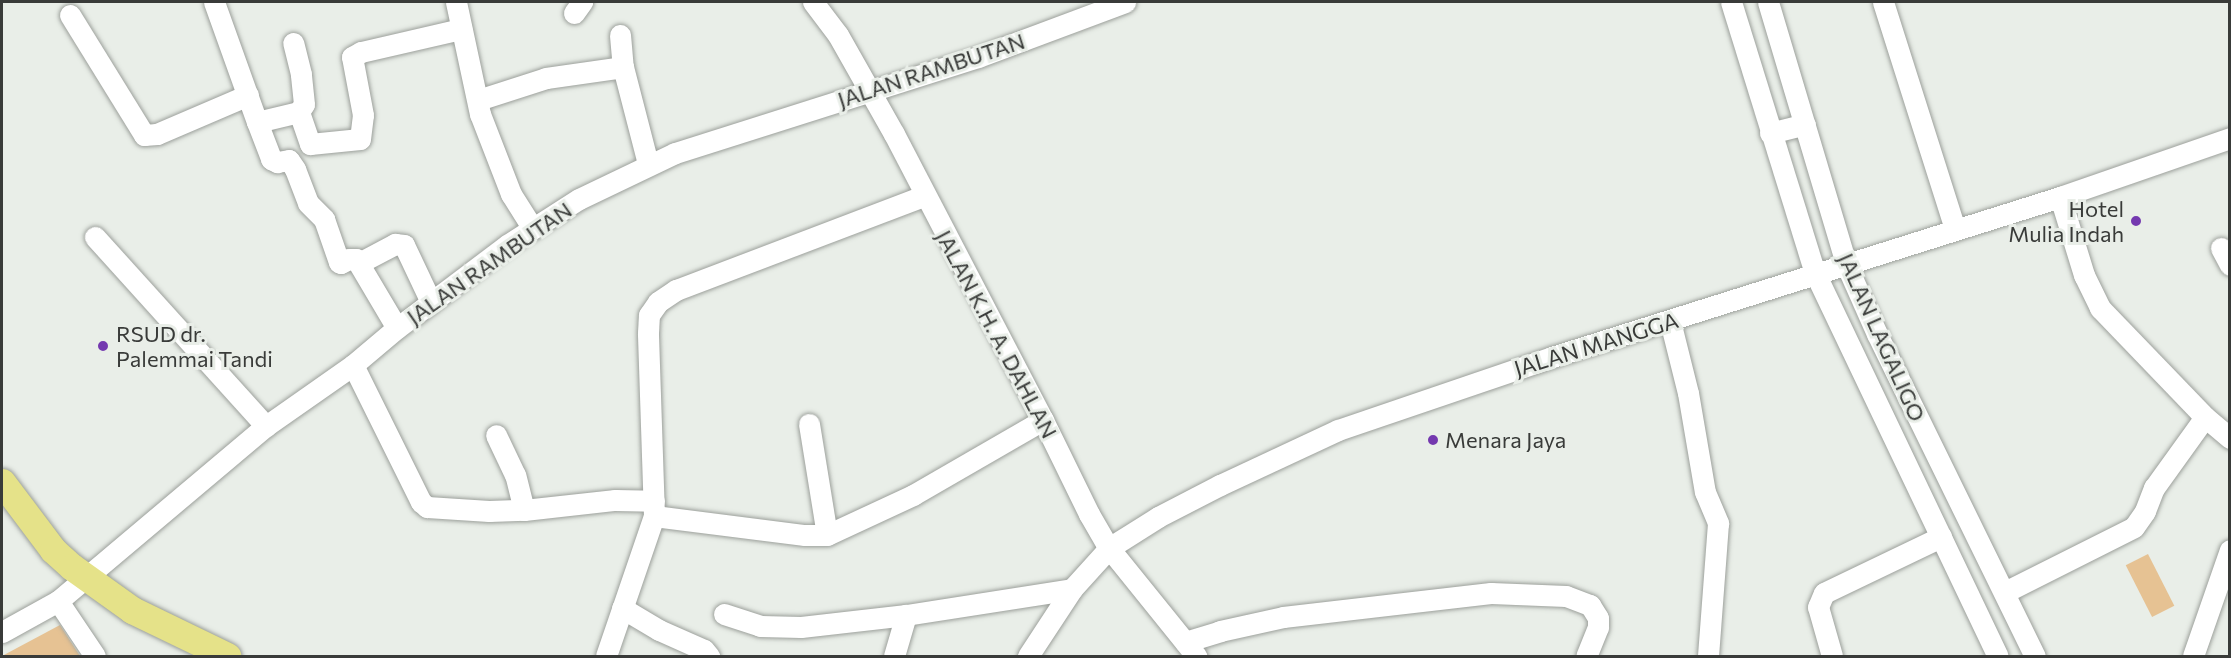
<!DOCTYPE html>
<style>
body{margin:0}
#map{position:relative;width:2231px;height:658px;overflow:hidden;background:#e9eee8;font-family:Commissioner,sans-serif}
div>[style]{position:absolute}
.green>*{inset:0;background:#e6c293;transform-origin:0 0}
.roads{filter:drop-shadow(0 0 2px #9ca09b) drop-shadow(0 0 2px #9ca09b)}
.minor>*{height:21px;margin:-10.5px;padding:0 10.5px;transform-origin:10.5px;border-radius:10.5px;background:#fff}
.major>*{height:27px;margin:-13.5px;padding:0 13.5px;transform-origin:13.5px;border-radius:13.5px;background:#e5e289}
.dots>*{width:16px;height:16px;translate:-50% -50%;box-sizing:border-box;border:3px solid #e9eee8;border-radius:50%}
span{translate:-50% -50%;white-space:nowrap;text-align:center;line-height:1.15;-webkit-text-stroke:6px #e9eee8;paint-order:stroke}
.street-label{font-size:22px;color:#393b39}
.poi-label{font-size:22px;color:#393b39}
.right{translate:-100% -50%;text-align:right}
.left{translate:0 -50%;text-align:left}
.frame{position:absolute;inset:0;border:3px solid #393b39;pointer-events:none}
</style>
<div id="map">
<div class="green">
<div style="left:2148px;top:554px;width:58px;height:25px;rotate:63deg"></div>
<div style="clip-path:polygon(60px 625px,80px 656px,2px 656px)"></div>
</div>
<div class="roads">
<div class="minor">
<div style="left:214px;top:2px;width:127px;rotate:70.3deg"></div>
<div style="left:257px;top:122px;width:43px;rotate:-13.4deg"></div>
<div style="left:299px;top:112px;width:9px;rotate:-58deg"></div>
<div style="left:304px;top:104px;width:30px;rotate:-96deg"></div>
<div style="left:301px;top:74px;width:32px;rotate:-104deg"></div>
<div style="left:456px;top:2px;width:115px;rotate:77.9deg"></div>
<div style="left:480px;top:114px;width:86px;rotate:68.8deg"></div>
<div style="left:511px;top:194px;width:41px;rotate:57.8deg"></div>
<div style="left:813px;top:2px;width:41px;rotate:52.9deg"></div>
<div style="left:838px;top:35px;width:114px;rotate:60.5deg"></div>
<div style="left:894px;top:134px;width:322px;rotate:62.5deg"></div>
<div style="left:1043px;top:420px;width:105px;rotate:63.9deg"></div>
<div style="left:1089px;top:514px;width:39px;rotate:60deg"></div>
<div style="left:1109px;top:548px;width:139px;rotate:51.1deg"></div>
<div style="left:1731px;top:2px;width:284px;rotate:72.8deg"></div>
<div style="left:1815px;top:273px;width:424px;rotate:64.5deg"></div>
<div style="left:1768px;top:2px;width:273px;rotate:73.4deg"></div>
<div style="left:1846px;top:264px;width:77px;rotate:66.1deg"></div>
<div style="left:1877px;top:334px;width:359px;rotate:63.9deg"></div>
<div style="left:1883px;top:2px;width:238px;rotate:72.4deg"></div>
<div style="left:574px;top:13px;width:14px;rotate:-54deg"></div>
<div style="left:70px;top:15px;width:141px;rotate:58.3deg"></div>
<div style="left:144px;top:135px;width:13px;rotate:-4deg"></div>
<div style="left:157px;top:134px;width:99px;rotate:-23.2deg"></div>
<div style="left:620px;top:35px;width:32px;rotate:85deg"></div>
<div style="left:623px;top:67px;width:100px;rotate:75.5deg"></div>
<div style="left:478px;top:100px;width:71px;rotate:-17.9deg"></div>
<div style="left:546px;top:78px;width:78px;rotate:-8.1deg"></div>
<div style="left:299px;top:112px;width:34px;rotate:71deg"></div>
<div style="left:310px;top:144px;width:50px;rotate:-5.7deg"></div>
<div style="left:360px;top:139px;width:24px;rotate:-83deg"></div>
<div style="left:363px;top:115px;width:59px;rotate:-100.7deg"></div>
<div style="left:352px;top:57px;width:10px;rotate:-29deg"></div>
<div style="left:361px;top:52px;width:103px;rotate:-13deg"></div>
<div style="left:257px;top:122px;width:40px;rotate:69deg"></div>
<div style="left:271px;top:159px;width:7px;rotate:27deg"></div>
<div style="left:277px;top:162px;width:12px;rotate:-9deg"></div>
<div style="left:289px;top:160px;width:11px;rotate:56deg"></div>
<div style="left:295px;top:169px;width:36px;rotate:69deg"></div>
<div style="left:308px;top:203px;width:23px;rotate:45deg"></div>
<div style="left:324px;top:219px;width:46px;rotate:70.8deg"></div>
<div style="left:339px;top:262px;width:2px;rotate:27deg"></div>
<div style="left:341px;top:263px;width:9px;rotate:-27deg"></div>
<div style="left:349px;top:259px;width:7px"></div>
<div style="left:356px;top:259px;width:80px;rotate:59.3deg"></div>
<div style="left:1770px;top:133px;width:36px;rotate:-14deg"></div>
<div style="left:2060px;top:197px;width:82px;rotate:72.9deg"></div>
<div style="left:2084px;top:275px;width:37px;rotate:64deg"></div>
<div style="left:2100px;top:308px;width:151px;rotate:46.1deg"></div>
<div style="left:95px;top:237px;width:255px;rotate:47.9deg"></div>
<div style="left:2221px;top:248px;width:19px;rotate:62deg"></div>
<div style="left:359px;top:263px;width:41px;rotate:-27.8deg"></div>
<div style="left:395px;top:244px;width:9px;rotate:6deg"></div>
<div style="left:404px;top:245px;width:63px;rotate:64.7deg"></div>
<div style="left:1670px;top:321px;width:74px;rotate:76deg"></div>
<div style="left:1688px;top:393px;width:100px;rotate:80.3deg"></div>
<div style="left:1705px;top:492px;width:34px;rotate:67deg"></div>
<div style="left:1718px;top:523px;width:133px;rotate:94.3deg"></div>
<div style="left:353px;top:365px;width:153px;rotate:63.6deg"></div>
<div style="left:421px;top:502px;width:8px;rotate:40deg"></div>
<div style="left:427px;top:507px;width:62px;rotate:3.7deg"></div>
<div style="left:489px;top:511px;width:35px;rotate:-2deg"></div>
<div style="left:524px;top:510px;width:36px;rotate:-104deg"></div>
<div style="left:515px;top:475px;width:44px;rotate:-115.4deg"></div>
<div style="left:809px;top:424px;width:112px;rotate:80.8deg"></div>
<div style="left:524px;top:510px;width:92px;rotate:-6.3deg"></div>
<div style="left:615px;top:500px;width:39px;rotate:1deg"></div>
<div style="left:654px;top:516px;width:152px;rotate:7.2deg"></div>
<div style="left:805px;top:535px;width:22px"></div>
<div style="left:827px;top:535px;width:95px;rotate:-24.9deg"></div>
<div style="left:913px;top:495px;width:150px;rotate:-30deg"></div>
<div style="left:2005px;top:592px;width:144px;rotate:-26.7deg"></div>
<div style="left:2134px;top:527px;width:19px;rotate:-55deg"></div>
<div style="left:2145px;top:511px;width:25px;rotate:-69deg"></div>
<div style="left:2154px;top:488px;width:87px;rotate:-54.3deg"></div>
<div style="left:2205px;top:417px;width:33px;rotate:40deg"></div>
<div style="left:58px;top:601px;width:66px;rotate:56.1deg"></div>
<div style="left:622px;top:608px;width:43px;rotate:30.7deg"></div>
<div style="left:659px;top:630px;width:49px;rotate:24deg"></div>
<div style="left:704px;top:650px;width:8px;rotate:50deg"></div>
<div style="left:724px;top:614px;width:38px;rotate:18deg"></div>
<div style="left:760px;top:626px;width:41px;rotate:1.4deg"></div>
<div style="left:801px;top:627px;width:106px;rotate:-6.5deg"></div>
<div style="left:906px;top:615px;width:168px;rotate:-8.9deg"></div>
<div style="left:2px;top:632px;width:64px;rotate:-29deg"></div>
<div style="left:58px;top:601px;width:272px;rotate:-40.1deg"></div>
<div style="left:266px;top:426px;width:106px;rotate:-35deg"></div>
<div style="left:353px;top:365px;width:57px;rotate:-40.1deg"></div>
<div style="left:397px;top:328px;width:138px;rotate:-37deg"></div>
<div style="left:507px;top:245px;width:85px;rotate:-32.6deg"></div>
<div style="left:579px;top:199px;width:106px;rotate:-25.6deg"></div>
<div style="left:675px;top:153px;width:318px;rotate:-17.6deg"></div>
<div style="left:978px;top:57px;width:157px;rotate:-20.5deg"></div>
<div style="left:1185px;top:642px;width:37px;rotate:-17deg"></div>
<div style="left:1220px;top:631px;width:65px;rotate:-12.5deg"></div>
<div style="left:1283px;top:617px;width:209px;rotate:-6.6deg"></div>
<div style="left:1491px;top:593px;width:75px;rotate:2.3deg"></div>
<div style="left:1566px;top:596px;width:26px;rotate:21deg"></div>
<div style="left:1590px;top:605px;width:15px;rotate:58deg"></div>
<div style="left:1598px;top:618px;width:9px;rotate:90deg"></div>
<div style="left:1598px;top:627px;width:31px;rotate:112deg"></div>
<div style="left:606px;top:656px;width:148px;rotate:-71.1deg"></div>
<div style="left:654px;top:516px;width:183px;rotate:-91.9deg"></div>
<div style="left:648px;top:333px;width:18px;rotate:-87deg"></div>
<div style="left:649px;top:315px;width:16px;rotate:-55deg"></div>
<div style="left:658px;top:302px;width:22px;rotate:-34deg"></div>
<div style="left:676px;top:290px;width:265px;rotate:-20.8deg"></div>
<div style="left:894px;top:656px;width:43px;rotate:-73.7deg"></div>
<div style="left:1028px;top:656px;width:80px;rotate:-56.7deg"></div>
<div style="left:1072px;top:589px;width:55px;rotate:-47.9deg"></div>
<div style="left:1109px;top:548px;width:58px;rotate:-32.3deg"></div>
<div style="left:1158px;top:517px;width:70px;rotate:-27.3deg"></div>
<div style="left:1220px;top:485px;width:130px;rotate:-25deg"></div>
<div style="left:1338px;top:430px;width:226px;rotate:-18.8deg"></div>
<div style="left:1552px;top:357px;width:533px;rotate:-17.48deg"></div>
<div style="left:2060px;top:197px;width:180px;rotate:-19.1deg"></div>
<div style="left:1832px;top:656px;width:51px;rotate:-105.9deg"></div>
<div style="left:1818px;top:607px;width:15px;rotate:-67deg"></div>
<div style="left:1824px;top:593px;width:130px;rotate:-25.6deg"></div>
<div style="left:2193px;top:656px;width:112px;rotate:-70.8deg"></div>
</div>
<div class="major">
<div style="left:2px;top:482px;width:85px;rotate:53.1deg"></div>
<div style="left:53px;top:550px;width:25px;rotate:42deg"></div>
<div style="left:72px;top:567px;width:74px;rotate:35.6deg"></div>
<div style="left:132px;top:610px;width:106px;rotate:25.8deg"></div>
</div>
</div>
<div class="dots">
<div style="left:2136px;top:221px;background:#7439af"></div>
<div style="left:103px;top:346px;background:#7439af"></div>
<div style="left:1433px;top:440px;background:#7439af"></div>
</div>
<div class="street-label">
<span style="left:931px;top:70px;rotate:-18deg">JALAN RAMBUTAN</span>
<span style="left:489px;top:263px;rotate:-35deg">JALAN RAMBUTAN</span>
<span style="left:997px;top:334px;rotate:62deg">JALAN K.H. A. DAHLAN</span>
<span style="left:1882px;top:337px;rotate:66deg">JALAN LAGALIGO</span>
<span style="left:1596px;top:344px;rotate:-17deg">JALAN MANGGA</span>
</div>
<div class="poi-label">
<span class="right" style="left:2124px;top:221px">Hotel<br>Mulia Indah</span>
<span class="left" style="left:116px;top:346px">RSUD dr.<br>Palemmai Tandi</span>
<span class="left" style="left:1445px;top:440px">Menara Jaya</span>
</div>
<div class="frame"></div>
</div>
